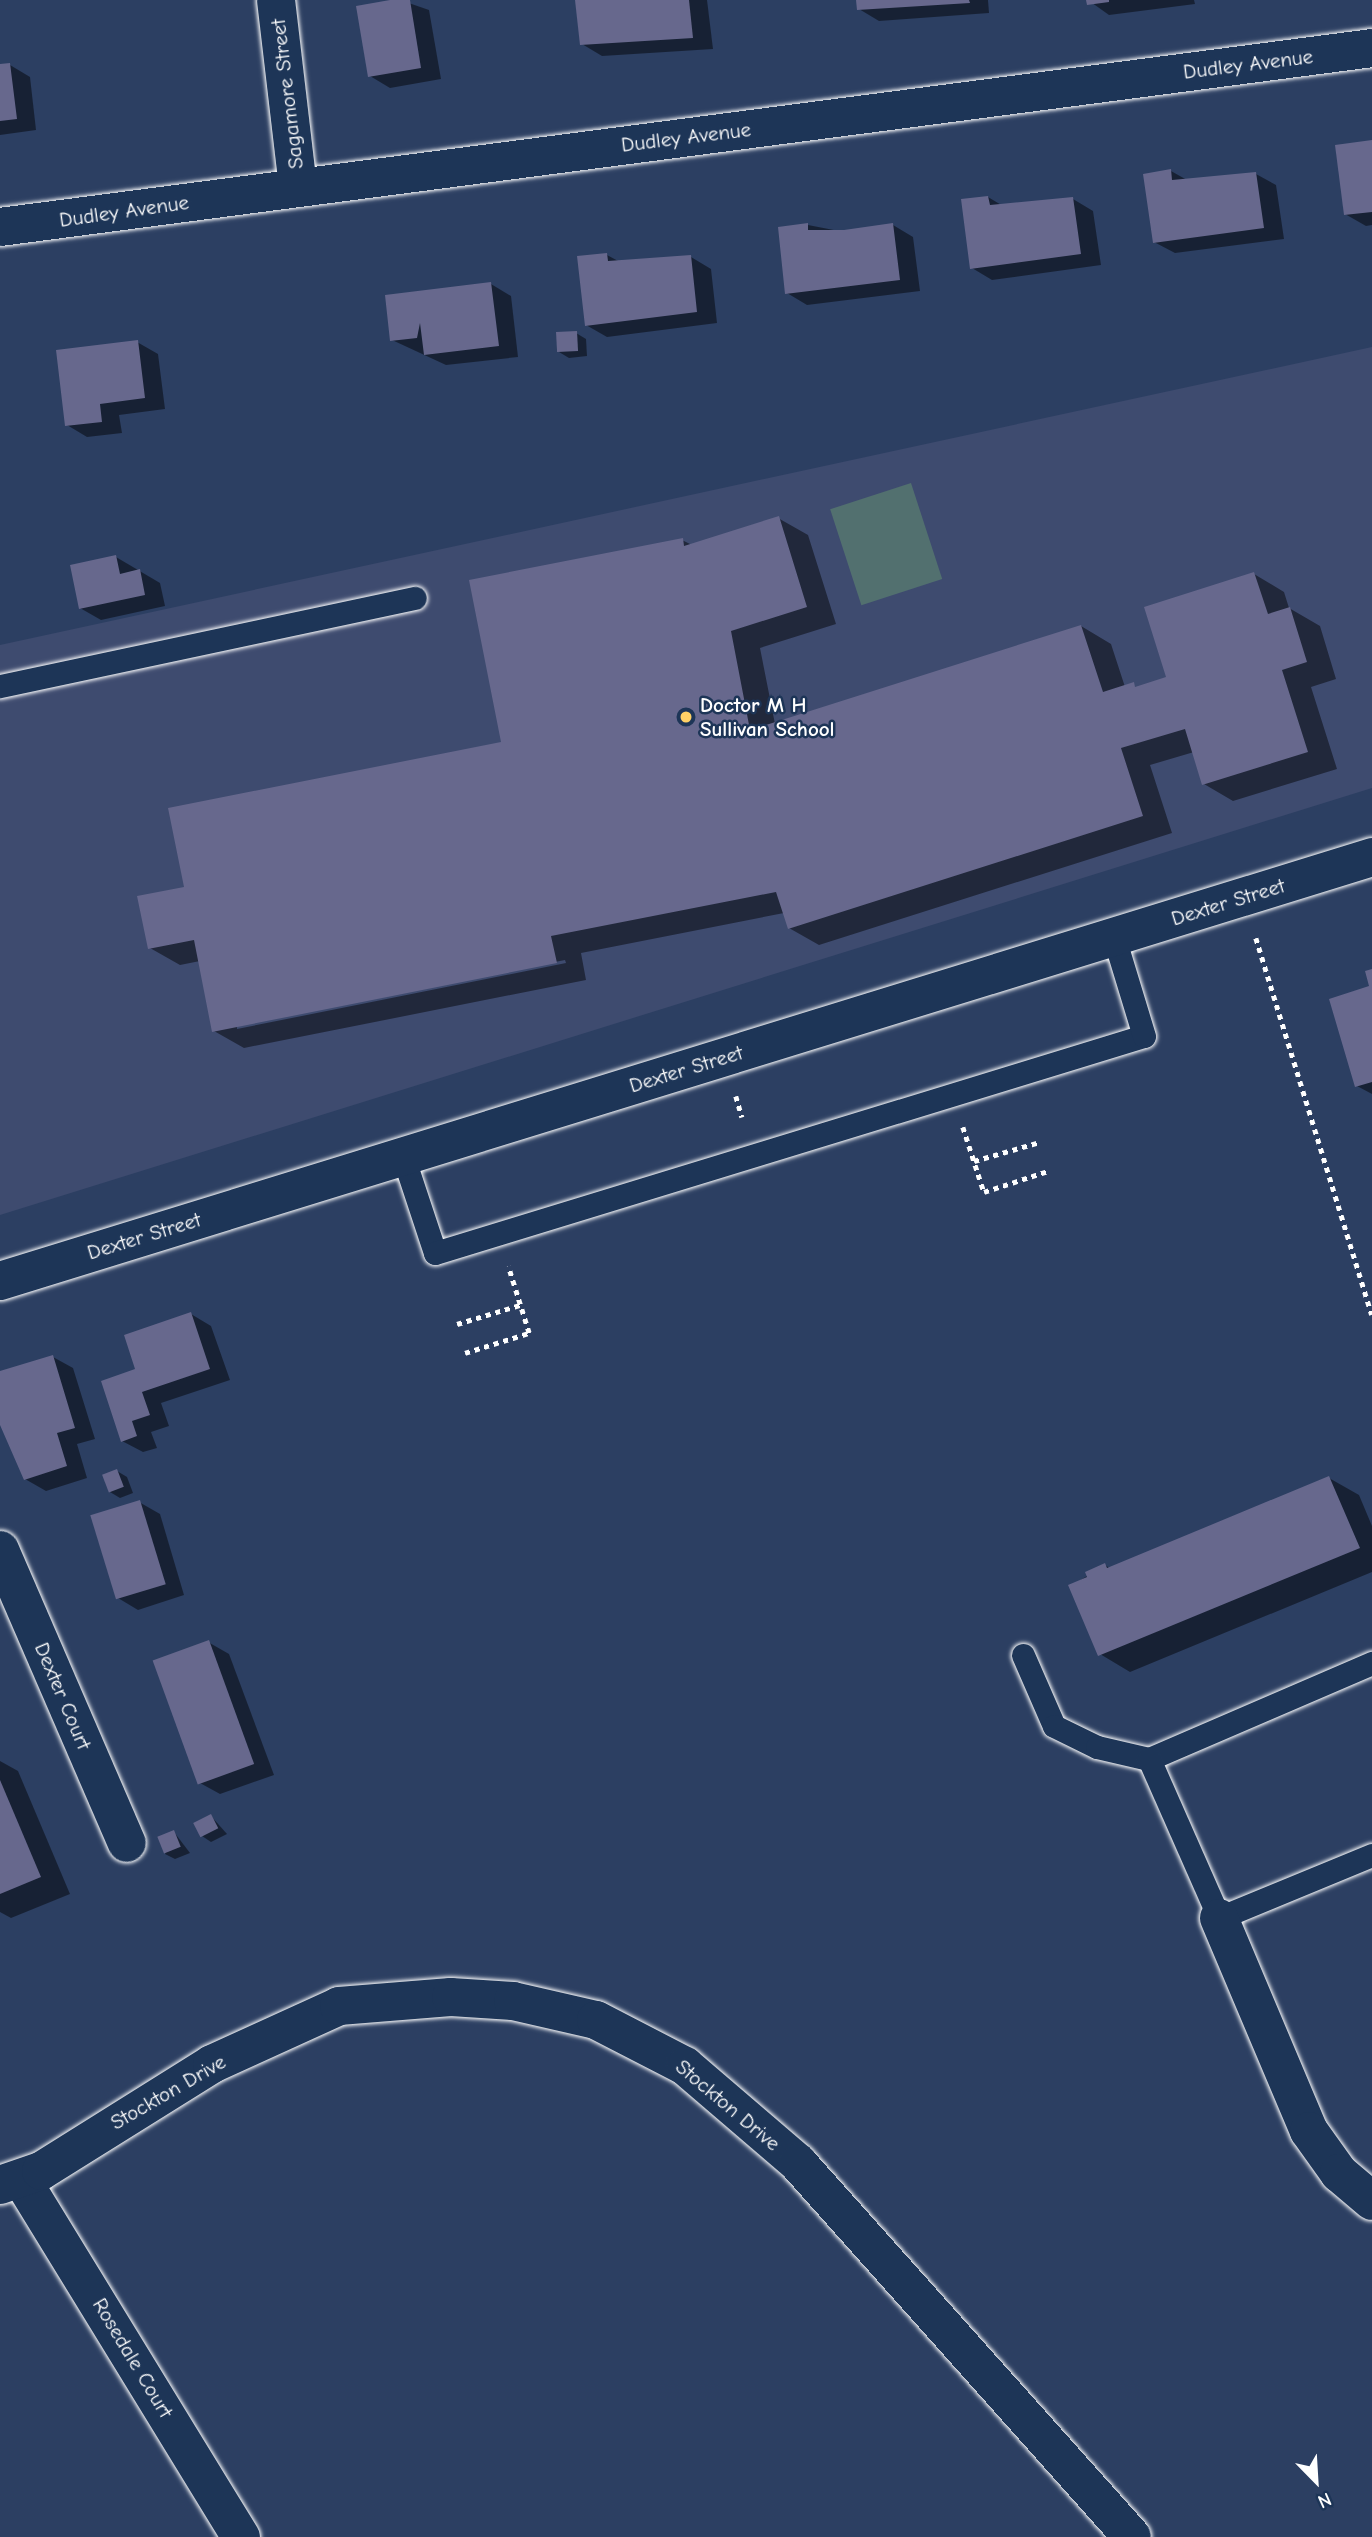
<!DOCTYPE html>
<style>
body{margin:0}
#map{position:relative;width:1372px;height:2537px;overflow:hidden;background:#2c3f62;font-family:"Comic Neue",sans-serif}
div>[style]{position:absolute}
.built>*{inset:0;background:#3e4b6f}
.green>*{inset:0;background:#52706f;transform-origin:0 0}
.shadow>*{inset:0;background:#0007}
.building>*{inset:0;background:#67688d;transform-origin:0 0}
.path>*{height:4.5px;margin-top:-2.25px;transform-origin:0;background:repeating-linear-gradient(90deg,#fff 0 5px,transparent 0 10px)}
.roads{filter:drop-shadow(0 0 2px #fff) drop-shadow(0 0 2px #fff)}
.lane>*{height:23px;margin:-11.5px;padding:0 11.5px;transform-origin:11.5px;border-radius:11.5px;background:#1d3557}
.street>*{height:38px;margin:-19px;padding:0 19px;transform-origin:19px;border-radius:19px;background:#1d3557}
.dots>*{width:19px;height:19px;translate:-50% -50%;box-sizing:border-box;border:4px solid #1d3557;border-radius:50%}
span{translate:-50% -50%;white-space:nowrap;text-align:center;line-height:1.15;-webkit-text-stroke:5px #1d3557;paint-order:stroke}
.street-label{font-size:21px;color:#fff}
.poi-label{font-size:21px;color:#fff;font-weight:700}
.left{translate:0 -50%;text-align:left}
.north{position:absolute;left:1281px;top:2446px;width:70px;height:70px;-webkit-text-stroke:5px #1d3557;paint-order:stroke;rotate:156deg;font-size:19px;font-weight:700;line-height:28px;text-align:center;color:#fff}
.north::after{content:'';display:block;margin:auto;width:24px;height:32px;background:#fff;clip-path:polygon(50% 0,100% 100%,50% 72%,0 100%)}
</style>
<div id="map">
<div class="built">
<div style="clip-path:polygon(1372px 347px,1372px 788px,0 1215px,0 645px)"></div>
</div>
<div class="green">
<div style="left:911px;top:483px;width:101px;height:85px;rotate:72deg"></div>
</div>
<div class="shadow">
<div style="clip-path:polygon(400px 0,429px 10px,441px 79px,390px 88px,370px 76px)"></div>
<div style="clip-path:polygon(576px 0,707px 0,713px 49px,602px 56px,582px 44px)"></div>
<div style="clip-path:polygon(858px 0,988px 0,989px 13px,879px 21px,859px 9px)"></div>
<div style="clip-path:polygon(1088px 0,1194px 0,1195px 4px,1109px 15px)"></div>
<div style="clip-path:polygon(10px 65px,30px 77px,36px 130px,0 135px,0 66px)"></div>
<div style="clip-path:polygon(1372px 142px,1372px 225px,1366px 226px,1345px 214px)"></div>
<div style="clip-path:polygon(1171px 171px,1187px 180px,1256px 174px,1276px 185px,1284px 239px,1175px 253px,1154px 242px)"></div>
<div style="clip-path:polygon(988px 197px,1003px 206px,1073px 199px,1093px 211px,1101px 265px,992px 280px,972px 268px)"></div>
<div style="clip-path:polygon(808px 225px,844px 232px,893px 225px,913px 237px,920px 291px,807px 305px,787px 293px)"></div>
<div style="clip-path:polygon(607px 255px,620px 262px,691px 257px,711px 269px,717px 323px,607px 337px,586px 325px)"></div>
<div style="clip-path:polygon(491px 284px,511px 296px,518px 357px,446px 365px,392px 340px,387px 296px)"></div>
<div style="clip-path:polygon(576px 333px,586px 339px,587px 356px,569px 358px,559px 352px)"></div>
<div style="clip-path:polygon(137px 342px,158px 354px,165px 409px,119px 415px,122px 433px,87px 437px,67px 425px)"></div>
<div style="clip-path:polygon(evenodd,778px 518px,808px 535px,836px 624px,760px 648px,775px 724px,1081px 626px,1111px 644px,1125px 687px,1140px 687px,1168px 679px,1254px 574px,1284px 592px,1289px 608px,1320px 626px,1336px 679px,1311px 687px,1337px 769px,1233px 801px,1204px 784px,1194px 752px,1150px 765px,1172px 833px,819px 945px,789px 928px,784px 913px,581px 953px,586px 980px,244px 1048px,214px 1031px,200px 961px,180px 965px,150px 948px,186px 888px,503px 744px,682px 540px,692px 545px,778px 518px,565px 960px,566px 963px,237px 1029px,237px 1025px,565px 960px)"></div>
<div style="clip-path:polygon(116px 557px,160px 583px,165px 606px,101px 620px,80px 608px)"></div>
<div style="clip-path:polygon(1372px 971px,1372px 1094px,1357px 1086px)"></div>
<div style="clip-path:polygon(191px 1314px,211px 1326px,230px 1380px,161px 1403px,169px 1426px,151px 1432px,157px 1448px,143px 1452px,122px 1441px,137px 1370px)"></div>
<div style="clip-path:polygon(53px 1357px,73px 1368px,95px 1439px,77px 1444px,87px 1478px,46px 1491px,25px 1479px,0 1411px,0 1373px)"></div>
<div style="clip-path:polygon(117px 1471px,127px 1477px,133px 1493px,120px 1498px,110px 1492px)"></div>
<div style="clip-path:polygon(1329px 1478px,1359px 1495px,1372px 1526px,1372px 1572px,1130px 1672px,1100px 1654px,1071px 1586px,1105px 1565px,1111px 1569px)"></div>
<div style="clip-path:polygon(139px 1502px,160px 1514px,184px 1595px,138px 1610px,118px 1598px)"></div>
<div style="clip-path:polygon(208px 1642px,229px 1654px,274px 1775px,220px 1794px,200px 1783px)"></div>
<div style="clip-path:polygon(0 1761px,18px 1771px,70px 1894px,11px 1918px,0 1912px)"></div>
<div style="clip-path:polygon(211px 1816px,227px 1834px,211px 1842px,202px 1836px)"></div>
<div style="clip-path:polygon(174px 1832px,190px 1853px,175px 1859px,165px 1854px)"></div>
</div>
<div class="building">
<div style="clip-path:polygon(390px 0,410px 0,421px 68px,368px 77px,356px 6px)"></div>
<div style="clip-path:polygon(575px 0,689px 0,693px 38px,580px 45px)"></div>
<div style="clip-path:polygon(856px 0,969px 0,970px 3px,857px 10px)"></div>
<div style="clip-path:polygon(1086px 0,1109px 0,1109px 2px,1087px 5px)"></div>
<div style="clip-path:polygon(10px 63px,17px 119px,0 121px,0 64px)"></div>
<div style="clip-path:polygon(1372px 140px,1372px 212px,1344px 215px,1335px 145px)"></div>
<div style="clip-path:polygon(1171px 169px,1172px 180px,1256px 172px,1264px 228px,1153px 243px,1143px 174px)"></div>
<div style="clip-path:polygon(988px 196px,990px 205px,1073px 197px,1081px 254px,970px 269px,961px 199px)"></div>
<div style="clip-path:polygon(808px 223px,808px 230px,844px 230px,893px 223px,900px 280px,785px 294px,778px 227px)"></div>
<div style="clip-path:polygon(607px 253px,608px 261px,691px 255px,697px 312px,585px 326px,577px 256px)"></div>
<div style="clip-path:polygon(491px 282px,499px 346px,424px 355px,420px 323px,417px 338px,390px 341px,385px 295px)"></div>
<div style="left:577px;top:331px;width:20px;height:21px;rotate:87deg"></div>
<div style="clip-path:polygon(138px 340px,145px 398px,100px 404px,102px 422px,65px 426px,56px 350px)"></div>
<div style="clip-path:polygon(779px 516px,807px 607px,731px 631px,750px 730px,1081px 625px,1103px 692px,1134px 682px,1135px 687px,1166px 677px,1144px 607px,1254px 572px,1268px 614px,1290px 607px,1307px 662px,1282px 670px,1308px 752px,1202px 785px,1185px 729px,1121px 748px,1143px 816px,788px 929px,776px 892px,551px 936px,557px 963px,212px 1032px,194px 940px,148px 949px,137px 896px,184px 887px,168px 808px,501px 742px,469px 580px,683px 538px,684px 546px)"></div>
<div style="clip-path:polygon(116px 555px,120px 574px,140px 569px,145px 595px,79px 609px,70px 565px)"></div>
<div style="clip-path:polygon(1372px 969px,1372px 1082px,1355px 1087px,1329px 999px,1369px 986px,1365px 971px)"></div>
<div style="clip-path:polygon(191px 1312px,210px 1369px,142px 1392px,150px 1415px,132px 1421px,137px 1436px,121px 1442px,101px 1381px,135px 1369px,124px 1335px)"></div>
<div style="clip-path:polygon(53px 1355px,75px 1428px,57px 1433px,67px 1466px,24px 1480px,0 1425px,0 1371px)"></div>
<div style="left:117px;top:1469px;width:19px;height:16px;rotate:69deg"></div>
<div style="clip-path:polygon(1329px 1476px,1360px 1548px,1098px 1656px,1068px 1585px,1087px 1577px,1085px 1572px,1105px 1563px,1107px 1568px)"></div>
<div style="left:140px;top:1500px;width:88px;height:52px;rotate:73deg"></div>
<div style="left:209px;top:1640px;width:132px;height:60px;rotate:70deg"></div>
<div style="clip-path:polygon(0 1780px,41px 1877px,0 1894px)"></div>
<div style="left:211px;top:1814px;width:16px;height:20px;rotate:63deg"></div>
<div style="left:174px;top:1830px;width:18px;height:18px;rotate:68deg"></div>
</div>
<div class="path">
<div style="left:1256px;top:938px;width:394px;rotate:72.9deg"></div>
<div style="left:736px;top:1096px;width:22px;rotate:74deg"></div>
<div style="left:963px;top:1127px;width:68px;rotate:72.1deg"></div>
<div style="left:984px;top:1192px;width:67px;rotate:-18.2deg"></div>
<div style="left:974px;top:1161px;width:69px;rotate:-16.1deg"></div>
<div style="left:457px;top:1324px;width:66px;rotate:-16.8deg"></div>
<div style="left:465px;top:1353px;width:67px;rotate:-17.4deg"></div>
<div style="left:529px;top:1333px;width:70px;rotate:-107.4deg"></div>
</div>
<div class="roads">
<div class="lane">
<div style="left:0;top:686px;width:424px;rotate:-12deg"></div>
<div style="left:403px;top:1156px;width:102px;rotate:71.7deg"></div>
<div style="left:435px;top:1253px;width:741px;rotate:-17.02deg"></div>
<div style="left:1144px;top:1036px;width:103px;rotate:-106.9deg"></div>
<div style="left:1023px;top:1655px;width:77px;rotate:66.4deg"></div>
<div style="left:1054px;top:1726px;width:48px;rotate:26deg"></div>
<div style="left:1097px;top:1747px;width:53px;rotate:13deg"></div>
<div style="left:1149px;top:1759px;width:243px;rotate:-23.3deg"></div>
<div style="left:1149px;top:1759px;width:174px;rotate:66.2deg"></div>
<div style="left:1219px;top:1918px;width:165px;rotate:-22.4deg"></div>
</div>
<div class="street">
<div style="left:276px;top:0;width:189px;rotate:83.3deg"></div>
<div style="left:0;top:227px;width:1384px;rotate:-7.43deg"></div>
<div style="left:0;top:1281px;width:1436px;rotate:-17.17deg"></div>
<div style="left:0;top:1550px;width:319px;rotate:66.6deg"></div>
<div style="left:1219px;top:1918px;width:231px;rotate:67.1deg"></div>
<div style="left:1309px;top:2131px;width:52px;rotate:54.5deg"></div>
<div style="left:1339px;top:2173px;width:43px;rotate:40.3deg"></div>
<div style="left:22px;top:2180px;width:419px;rotate:58.5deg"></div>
<div style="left:0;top:2185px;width:43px;rotate:-18.9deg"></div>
<div style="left:41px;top:2171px;width:202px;rotate:-32deg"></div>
<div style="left:212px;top:2064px;width:140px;rotate:-24.5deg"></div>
<div style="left:339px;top:2006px;width:112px;rotate:-4.6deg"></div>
<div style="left:451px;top:1997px;width:62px;rotate:3.7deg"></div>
<div style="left:513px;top:2001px;width:85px;rotate:12.9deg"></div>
<div style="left:596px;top:2020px;width:100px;rotate:27.3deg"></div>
<div style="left:685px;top:2066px;width:149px;rotate:40.6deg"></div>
<div style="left:798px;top:2163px;width:501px;rotate:48.23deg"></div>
</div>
</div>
<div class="dots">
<div style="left:686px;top:717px;background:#ffd166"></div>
</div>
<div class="street-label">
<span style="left:1248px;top:64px;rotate:-7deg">Dudley Avenue</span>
<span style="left:287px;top:94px;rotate:-97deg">Sagamore Street</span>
<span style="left:686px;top:137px;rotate:-7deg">Dudley Avenue</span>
<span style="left:124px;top:211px;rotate:-8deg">Dudley Avenue</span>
<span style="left:1228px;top:902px;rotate:-17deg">Dexter Street</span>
<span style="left:686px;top:1069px;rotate:-17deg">Dexter Street</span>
<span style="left:144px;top:1236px;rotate:-17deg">Dexter Street</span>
<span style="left:63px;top:1696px;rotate:67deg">Dexter Court</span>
<span style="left:168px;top:2092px;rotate:-30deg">Stockton Drive</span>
<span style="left:728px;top:2105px;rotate:40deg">Stockton Drive</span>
<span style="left:133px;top:2358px;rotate:59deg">Rosedale Court</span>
</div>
<div class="poi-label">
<span class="left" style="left:700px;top:717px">Doctor M H<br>Sullivan School</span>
</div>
<div class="north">N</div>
</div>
